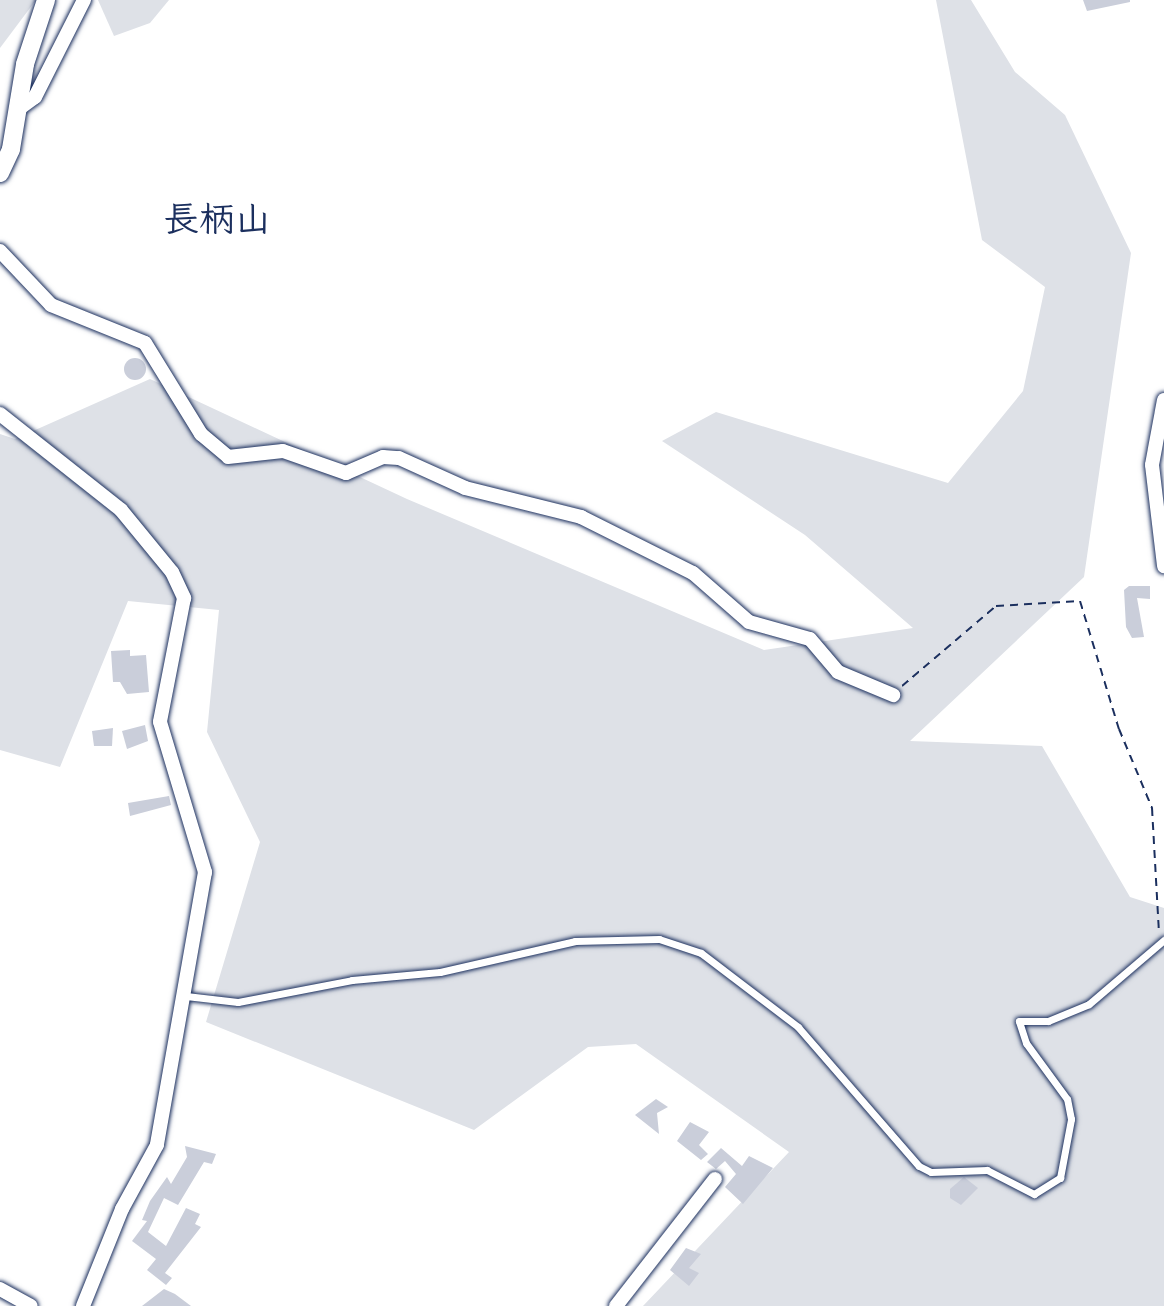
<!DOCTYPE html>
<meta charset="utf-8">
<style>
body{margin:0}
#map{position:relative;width:1164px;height:1306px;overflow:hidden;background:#fff;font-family:Caveat,"Klee One",sans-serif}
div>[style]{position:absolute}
.green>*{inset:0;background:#dee1e7}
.building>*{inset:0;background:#caceda}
.round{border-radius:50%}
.path>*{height:2px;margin-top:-1px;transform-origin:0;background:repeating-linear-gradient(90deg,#1b2f5e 0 8px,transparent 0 14px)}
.roads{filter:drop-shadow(0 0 2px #1b2f5e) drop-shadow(0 0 2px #1b2f5e)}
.service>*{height:7px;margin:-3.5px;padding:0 3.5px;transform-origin:3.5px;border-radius:3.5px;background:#fff}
.minor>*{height:14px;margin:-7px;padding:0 7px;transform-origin:7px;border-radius:7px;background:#fff}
.tertiary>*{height:18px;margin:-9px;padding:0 9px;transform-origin:9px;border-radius:9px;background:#fff}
span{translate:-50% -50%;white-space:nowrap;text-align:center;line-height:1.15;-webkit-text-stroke:6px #fff;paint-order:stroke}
.quarter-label{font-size:36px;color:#1b2f5e;font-weight:700}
</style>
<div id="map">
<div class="green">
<div style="clip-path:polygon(0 0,36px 0,0 48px)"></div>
<div style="clip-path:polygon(98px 0,169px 0,150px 23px,114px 36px)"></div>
<div style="clip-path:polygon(936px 0,971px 0,1015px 72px,1065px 115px,1131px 253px,1084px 577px,910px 741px,1042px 746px,1130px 897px,1164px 908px,1164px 1306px,643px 1306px,789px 1152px,636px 1044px,588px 1047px,474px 1130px,206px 1022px,260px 842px,207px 732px,219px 610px,128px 601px,60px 767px,0 750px,0 434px,15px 439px,150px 379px,407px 499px,764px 650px,913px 628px,805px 535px,662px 441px,716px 412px,948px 483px,1023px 391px,1045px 287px,982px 240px)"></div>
</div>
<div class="building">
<div style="clip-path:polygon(1083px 0,1130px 0,1130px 2px,1087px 11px)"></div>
<div class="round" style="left:124px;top:358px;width:22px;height:22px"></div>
<div style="clip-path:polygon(1129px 586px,1150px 586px,1150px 599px,1137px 598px,1144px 637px,1132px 638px,1126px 627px,1124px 590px)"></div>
<div style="clip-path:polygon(130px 650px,130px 656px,146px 655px,149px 692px,127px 694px,120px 682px,113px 682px,111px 651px)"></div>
<div style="clip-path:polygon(145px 725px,148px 741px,127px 749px,122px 731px)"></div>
<div style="clip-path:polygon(113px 728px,112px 746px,94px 746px,92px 731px)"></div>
<div style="clip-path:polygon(169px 796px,171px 805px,130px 816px,128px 803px)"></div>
<div style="clip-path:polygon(656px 1099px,668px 1107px,657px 1113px,659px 1134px,635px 1115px)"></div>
<div style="clip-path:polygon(690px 1122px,709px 1132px,699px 1145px,708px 1154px,701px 1160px,677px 1141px)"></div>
<div style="clip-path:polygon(185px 1146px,216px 1154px,212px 1164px,204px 1162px,178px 1205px,164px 1198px,148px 1232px,166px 1246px,186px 1208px,200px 1214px,195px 1224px,201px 1227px,165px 1273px,172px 1278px,166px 1285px,147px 1270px,156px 1259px,132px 1241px,147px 1221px,142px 1220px,150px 1201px,167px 1177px,171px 1184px,187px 1157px)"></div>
<div style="clip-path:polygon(721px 1148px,742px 1166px,749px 1156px,773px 1168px,743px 1204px,725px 1187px,736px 1174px,725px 1161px,716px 1169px,707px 1162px)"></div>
<div style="clip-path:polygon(964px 1177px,978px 1188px,961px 1205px,950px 1198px,950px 1189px)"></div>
<div style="clip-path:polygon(686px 1248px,701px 1254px,689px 1268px,699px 1273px,689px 1286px,670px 1270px)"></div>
<div style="clip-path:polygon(164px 1289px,175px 1294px,191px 1306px,142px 1306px)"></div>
</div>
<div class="path">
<div style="left:902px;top:686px;width:123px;rotate:-40.4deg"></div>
<div style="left:996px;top:606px;width:84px;rotate:-3.4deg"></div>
<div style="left:1080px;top:601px;width:134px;rotate:73.1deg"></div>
<div style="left:1119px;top:729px;width:86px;rotate:67.3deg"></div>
<div style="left:1152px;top:808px;width:124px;rotate:86.8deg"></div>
</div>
<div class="roads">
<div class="service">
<div style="left:186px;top:996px;width:52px;rotate:6.6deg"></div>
<div style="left:238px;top:1002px;width:116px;rotate:-10.9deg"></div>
<div style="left:352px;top:980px;width:88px;rotate:-5.2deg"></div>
<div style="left:440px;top:972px;width:139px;rotate:-12.9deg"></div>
<div style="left:575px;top:941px;width:84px;rotate:-1.4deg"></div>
<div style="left:659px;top:939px;width:44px;rotate:18.4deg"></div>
<div style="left:701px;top:953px;width:122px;rotate:37.3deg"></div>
<div style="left:798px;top:1027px;width:184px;rotate:49deg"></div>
<div style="left:919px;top:1166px;width:13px;rotate:27deg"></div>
<div style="left:931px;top:1172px;width:56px;rotate:-2deg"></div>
<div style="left:987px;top:1170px;width:53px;rotate:27.1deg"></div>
<div style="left:1034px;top:1194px;width:31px;rotate:-32deg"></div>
<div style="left:1060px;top:1178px;width:60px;rotate:-79.4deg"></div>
<div style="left:1071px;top:1119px;width:20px;rotate:-101deg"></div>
<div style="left:1067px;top:1099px;width:69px;rotate:-126.2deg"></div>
<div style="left:1026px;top:1043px;width:23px;rotate:-108deg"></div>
<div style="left:1019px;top:1021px;width:29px"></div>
<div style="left:1048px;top:1021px;width:44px;rotate:-22.5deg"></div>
<div style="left:1089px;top:1004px;width:99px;rotate:-40.5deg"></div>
</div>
<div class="minor">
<div style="left:17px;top:110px;width:22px;rotate:-36deg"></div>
<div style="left:35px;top:97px;width:109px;rotate:-63.2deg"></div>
<div style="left:0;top:251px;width:74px;rotate:46.6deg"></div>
<div style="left:51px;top:305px;width:101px;rotate:22deg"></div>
<div style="left:145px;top:343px;width:107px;rotate:58.4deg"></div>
<div style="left:201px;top:434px;width:35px;rotate:40deg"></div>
<div style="left:228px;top:457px;width:55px;rotate:-6.2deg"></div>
<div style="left:283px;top:451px;width:67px;rotate:19.2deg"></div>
<div style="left:346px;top:473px;width:40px;rotate:-23.4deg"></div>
<div style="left:383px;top:457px;width:16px;rotate:4deg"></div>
<div style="left:399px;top:458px;width:72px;rotate:24.4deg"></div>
<div style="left:465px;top:488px;width:120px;rotate:14deg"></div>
<div style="left:581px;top:517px;width:125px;rotate:26.6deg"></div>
<div style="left:693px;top:573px;width:74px;rotate:41.2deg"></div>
<div style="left:749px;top:622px;width:63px;rotate:15.6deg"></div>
<div style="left:810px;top:639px;width:43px;rotate:49.7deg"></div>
<div style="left:838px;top:672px;width:60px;rotate:22.7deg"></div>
<div style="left:1164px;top:400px;width:66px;rotate:100.5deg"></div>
<div style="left:1152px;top:465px;width:102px;rotate:83.2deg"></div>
<div style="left:0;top:414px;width:154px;rotate:38.4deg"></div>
<div style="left:121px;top:510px;width:80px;rotate:50.6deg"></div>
<div style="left:172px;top:572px;width:29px;rotate:65deg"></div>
<div style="left:184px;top:598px;width:126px;rotate:101deg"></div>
<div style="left:160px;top:722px;width:157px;rotate:73.3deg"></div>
<div style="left:205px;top:872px;width:277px;rotate:100deg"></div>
<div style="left:157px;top:1145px;width:73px;rotate:118.7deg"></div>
<div style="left:122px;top:1209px;width:105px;rotate:111.9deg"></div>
<div style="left:0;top:1289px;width:35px;rotate:29deg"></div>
<div style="left:616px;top:1306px;width:161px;rotate:-52.1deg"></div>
</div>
<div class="tertiary">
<div style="left:0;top:173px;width:26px;rotate:-65deg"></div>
<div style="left:11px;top:149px;width:86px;rotate:-80.6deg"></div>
<div style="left:25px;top:64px;width:67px;rotate:-71.8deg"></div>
</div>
</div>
<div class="quarter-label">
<span style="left:217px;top:220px">長柄山</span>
</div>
</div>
